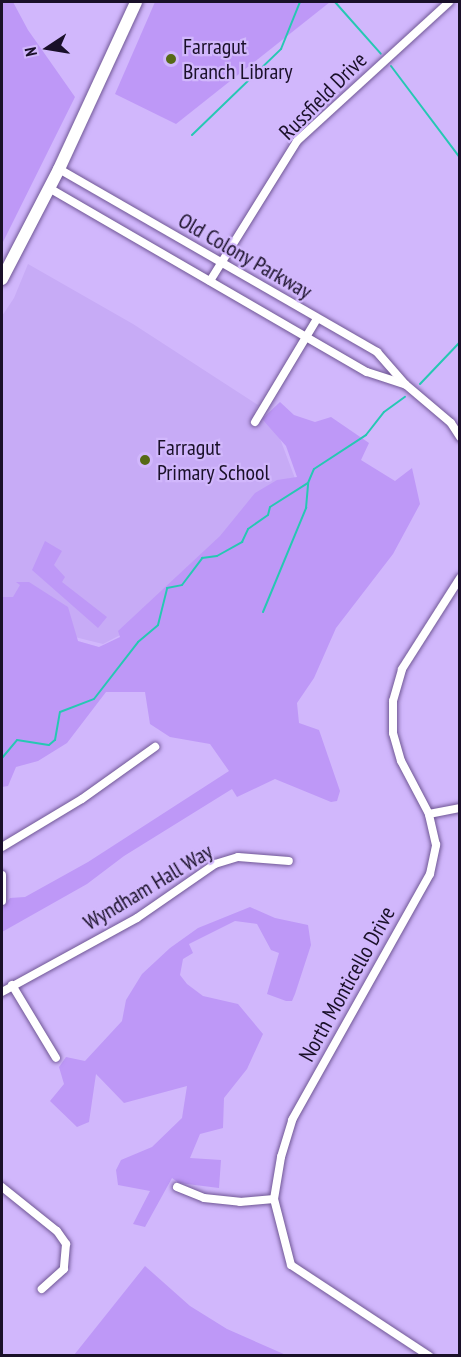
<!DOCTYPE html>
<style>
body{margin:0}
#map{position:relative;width:461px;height:1357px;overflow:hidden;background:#d1b7fc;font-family:"PT Sans Narrow",sans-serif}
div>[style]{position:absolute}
.built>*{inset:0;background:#c7abf6}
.green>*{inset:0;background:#be98f7}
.stream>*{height:2px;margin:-1px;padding:0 1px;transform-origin:1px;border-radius:1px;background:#26c8b3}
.roads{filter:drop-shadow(0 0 2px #705795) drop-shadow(0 0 2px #705795)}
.minor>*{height:8px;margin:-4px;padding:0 4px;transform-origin:4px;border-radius:4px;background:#fff}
.secondary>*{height:12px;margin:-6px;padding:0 6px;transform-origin:6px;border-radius:6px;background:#fff}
.dots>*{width:16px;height:16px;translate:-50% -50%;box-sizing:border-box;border:3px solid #d1b7fc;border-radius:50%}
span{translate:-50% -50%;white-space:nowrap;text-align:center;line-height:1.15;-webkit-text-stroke:4.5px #d1b7fc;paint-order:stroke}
.poi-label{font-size:22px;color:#1a1029}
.left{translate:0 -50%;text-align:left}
.street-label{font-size:22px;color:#1a1029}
.frame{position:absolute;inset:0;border:3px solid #1a1029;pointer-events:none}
.north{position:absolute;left:18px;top:18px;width:60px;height:60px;-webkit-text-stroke:4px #d1b7fc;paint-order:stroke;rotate:258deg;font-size:16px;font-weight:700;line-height:24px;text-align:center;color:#1a1029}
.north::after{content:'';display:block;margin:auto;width:21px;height:27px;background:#1a1029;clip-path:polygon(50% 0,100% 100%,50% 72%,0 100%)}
</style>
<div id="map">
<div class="built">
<div style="clip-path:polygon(28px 264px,133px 324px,258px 405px,254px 412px,279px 436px,296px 481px,124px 633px,103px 644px,2px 619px,2px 316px,14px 298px)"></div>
</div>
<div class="green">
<div style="clip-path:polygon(2px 2px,13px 2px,28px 30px,75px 97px,2px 244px)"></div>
<div style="clip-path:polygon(155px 2px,330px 2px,176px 124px,115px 94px)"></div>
<div style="clip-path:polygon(280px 402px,294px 415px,315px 422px,331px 417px,369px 443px,361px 460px,395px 481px,412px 468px,420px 504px,393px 554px,336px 628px,314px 678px,297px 703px,299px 723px,319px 730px,340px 791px,337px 801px,331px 802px,275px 779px,237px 797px,232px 789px,124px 856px,87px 884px,2px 932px,2px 909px,10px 898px,25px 897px,88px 862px,229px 771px,210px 744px,170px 737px,150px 724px,145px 692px,106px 692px,67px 743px,38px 761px,16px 767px,8px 786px,2px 787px,2px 597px,13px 597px,20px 585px,16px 582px,29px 582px,68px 607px,78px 641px,99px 647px,120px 637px,118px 631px,220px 536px,255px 493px,277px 480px,297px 477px,286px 446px,262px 419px)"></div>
<div style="clip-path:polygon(45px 541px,62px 551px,54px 565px,65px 577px,62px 582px,107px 617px,98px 628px,32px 570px)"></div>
<div style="clip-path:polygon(250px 907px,275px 918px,308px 925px,311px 945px,295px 994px,292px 1001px,286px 1001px,267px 994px,279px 953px,271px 950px,257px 924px,235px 921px,189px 944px,193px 953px,183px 959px,180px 975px,187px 984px,203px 996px,238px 1004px,263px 1034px,247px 1069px,224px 1098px,223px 1128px,200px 1134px,190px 1158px,221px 1160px,219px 1188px,179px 1183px,172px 1178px,145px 1227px,133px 1224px,150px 1191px,118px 1185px,116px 1170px,121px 1160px,152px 1147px,182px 1118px,187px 1086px,124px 1103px,96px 1074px,89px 1122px,77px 1127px,50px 1101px,64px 1084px,59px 1067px,66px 1057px,85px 1061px,122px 1021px,126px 1000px,142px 974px,170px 948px,198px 928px)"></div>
<div style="clip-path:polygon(145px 1266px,190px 1306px,227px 1329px,286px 1355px,74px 1355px)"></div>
</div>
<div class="stream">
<div style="left:335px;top:2px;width:69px;rotate:48.5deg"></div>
<div style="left:391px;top:66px;width:115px;rotate:53.1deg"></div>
<div style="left:192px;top:135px;width:124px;rotate:-44deg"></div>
<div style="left:281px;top:49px;width:51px;rotate:-68deg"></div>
<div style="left:420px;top:384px;width:58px;rotate:-46.4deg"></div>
<div style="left:263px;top:612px;width:113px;rotate:-67.5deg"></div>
<div style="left:306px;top:508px;width:25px;rotate:-85deg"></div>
<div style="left:308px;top:483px;width:15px;rotate:-67deg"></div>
<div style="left:314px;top:469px;width:62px;rotate:-33.2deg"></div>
<div style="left:366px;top:435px;width:29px;rotate:-52deg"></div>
<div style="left:384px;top:412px;width:26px;rotate:-36deg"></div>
<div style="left:2px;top:758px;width:23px;rotate:-50deg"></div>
<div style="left:17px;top:740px;width:32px;rotate:9deg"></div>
<div style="left:49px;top:745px;width:8px;rotate:-40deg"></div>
<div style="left:55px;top:740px;width:28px;rotate:-80deg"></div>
<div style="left:60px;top:712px;width:36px;rotate:-21deg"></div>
<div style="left:94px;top:699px;width:72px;rotate:-52.3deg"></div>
<div style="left:138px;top:642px;width:26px;rotate:-40deg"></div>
<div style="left:158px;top:625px;width:38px;rotate:-76deg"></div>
<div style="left:167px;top:588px;width:15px;rotate:-11deg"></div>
<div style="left:182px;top:585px;width:34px;rotate:-53deg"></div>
<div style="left:202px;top:558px;width:15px;rotate:-8deg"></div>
<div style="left:217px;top:556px;width:29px;rotate:-29deg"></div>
<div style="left:242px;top:542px;width:14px;rotate:-65deg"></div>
<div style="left:248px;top:529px;width:24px;rotate:-35deg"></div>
<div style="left:268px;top:515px;width:8px;rotate:-76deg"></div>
<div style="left:270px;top:507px;width:45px;rotate:-32.3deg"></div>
</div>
<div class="roads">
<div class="minor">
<div style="left:59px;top:169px;width:367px;rotate:29.9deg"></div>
<div style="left:377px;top:352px;width:43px;rotate:48.8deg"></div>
<div style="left:405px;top:384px;width:60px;rotate:40.3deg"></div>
<div style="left:451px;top:423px;width:17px;rotate:57deg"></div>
<div style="left:49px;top:188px;width:367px;rotate:30.1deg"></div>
<div style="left:367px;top:372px;width:40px;rotate:18deg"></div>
<div style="left:210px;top:281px;width:165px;rotate:-58.1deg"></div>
<div style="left:297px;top:141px;width:206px;rotate:-42.4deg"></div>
<div style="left:255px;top:422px;width:120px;rotate:-59deg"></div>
<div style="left:429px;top:814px;width:32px;rotate:-11deg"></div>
<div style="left:2px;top:847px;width:93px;rotate:-31deg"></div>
<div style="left:82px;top:799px;width:90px;rotate:-35.5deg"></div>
<div style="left:2px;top:875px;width:26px;rotate:90deg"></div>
<div style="left:12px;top:985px;width:85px;rotate:58.9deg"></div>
<div style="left:2px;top:992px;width:154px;rotate:-28.7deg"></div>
<div style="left:137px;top:918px;width:95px;rotate:-34.7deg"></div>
<div style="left:215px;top:864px;width:24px;rotate:-17deg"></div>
<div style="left:238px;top:857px;width:51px;rotate:4.5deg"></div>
<div style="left:2px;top:1187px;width:70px;rotate:38.7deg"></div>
<div style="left:57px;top:1231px;width:16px;rotate:55deg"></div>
<div style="left:66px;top:1244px;width:25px;rotate:95deg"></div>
<div style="left:64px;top:1269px;width:30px;rotate:138deg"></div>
<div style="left:177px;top:1187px;width:29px;rotate:22deg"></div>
<div style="left:204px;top:1198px;width:36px;rotate:6deg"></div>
<div style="left:240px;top:1202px;width:34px;rotate:-5deg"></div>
<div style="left:429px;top:1356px;width:165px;rotate:-146.6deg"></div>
<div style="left:291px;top:1265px;width:68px;rotate:-104.4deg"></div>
<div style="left:274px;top:1199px;width:43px;rotate:-80.5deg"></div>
<div style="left:281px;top:1157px;width:39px;rotate:-73deg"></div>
<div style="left:292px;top:1120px;width:282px;rotate:-60.7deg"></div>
<div style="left:430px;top:874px;width:30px;rotate:-78deg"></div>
<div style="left:436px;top:845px;width:32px;rotate:-103deg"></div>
<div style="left:429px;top:814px;width:60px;rotate:-117.8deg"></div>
<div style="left:401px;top:761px;width:29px;rotate:-106deg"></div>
<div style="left:393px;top:733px;width:32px;rotate:-90deg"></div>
<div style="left:393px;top:701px;width:33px;rotate:-74deg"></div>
<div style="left:402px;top:669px;width:108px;rotate:-57.5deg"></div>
</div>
<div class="secondary">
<div style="left:2px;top:279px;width:124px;rotate:-62.6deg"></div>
<div style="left:59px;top:169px;width:184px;rotate:-65.2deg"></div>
</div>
</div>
<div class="dots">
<div style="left:171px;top:59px;background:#566915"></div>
<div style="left:145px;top:460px;background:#566915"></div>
</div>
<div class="poi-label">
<span class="left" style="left:183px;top:59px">Farragut<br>Branch Library</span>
<span class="left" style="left:157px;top:460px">Farragut<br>Primary School</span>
</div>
<div class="street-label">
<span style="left:323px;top:96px;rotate:-45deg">Russfield Drive</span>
<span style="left:245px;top:256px;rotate:30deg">Old Colony Parkway</span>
<span style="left:148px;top:887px;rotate:-31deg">Wyndham Hall Way</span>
<span style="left:347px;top:984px;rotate:-61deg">North Monticello Drive</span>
</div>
<div class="frame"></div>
<div class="north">N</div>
</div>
